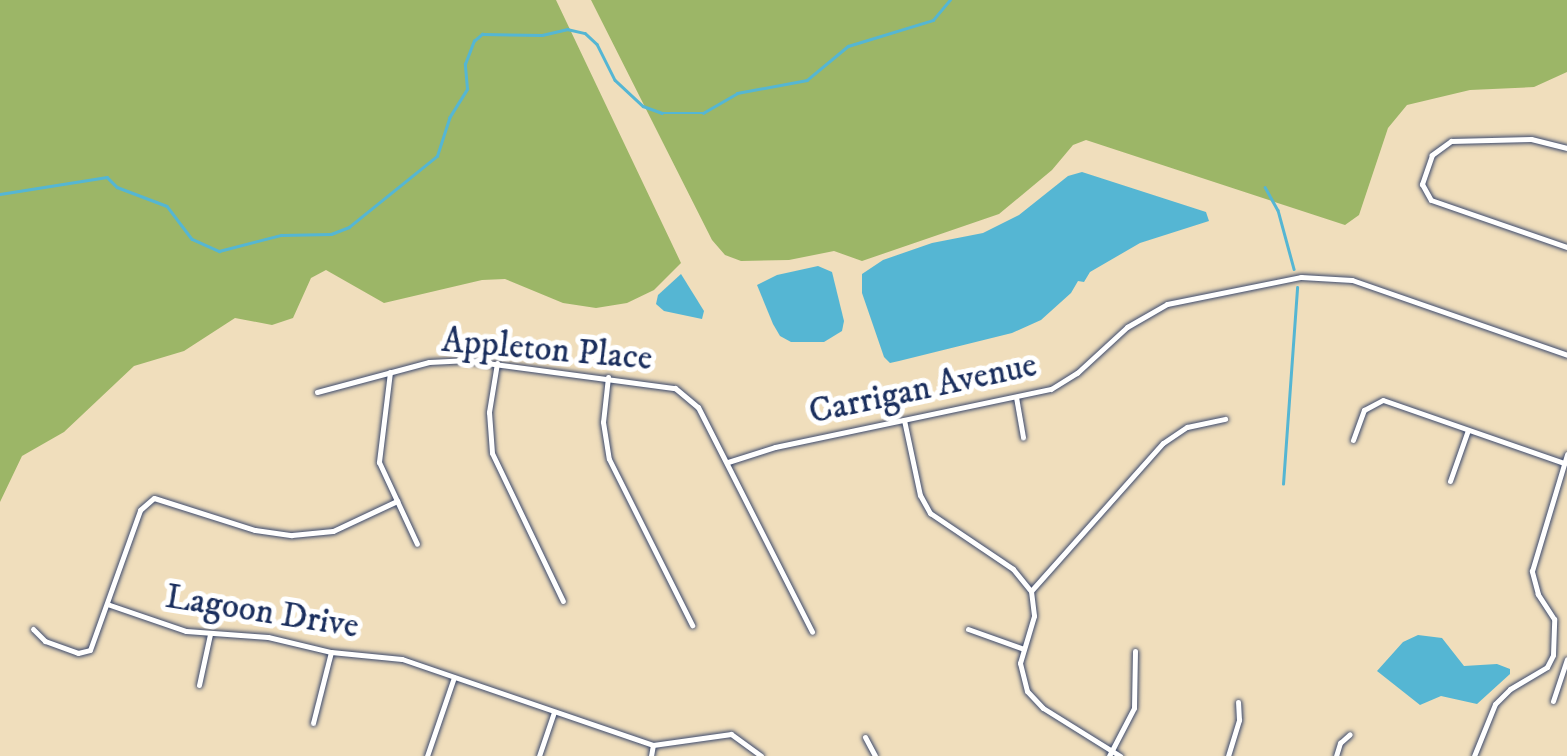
<!DOCTYPE html>
<style>
body{margin:0}
#map{position:relative;width:1567px;height:756px;overflow:hidden;background:#f0debc;font-family:"IM FELL DW Pica",serif}
div>[style]{position:absolute}
.forest>*{inset:0;background:#9cb667}
.water>*{inset:0;background:#55b6d3}
.stream>*{height:2.5px;margin:-1.25px;padding:0 1.25px;transform-origin:1.25px;border-radius:1.25px;background:#55b6d3}
.roads{filter:drop-shadow(0 0 2px #3b496c) drop-shadow(0 0 2px #3b496c)}
.street>*{height:5px;margin:-2.5px;padding:0 2.5px;transform-origin:2.5px;border-radius:2.5px;background:#fff}
span{translate:-50% -50%;white-space:nowrap;text-align:center;line-height:1.15;-webkit-text-stroke:10px #fff;paint-order:stroke}
.street-label{font-size:35px;color:#1b2f5e}
</style>
<div id="map">
<div class="forest">
<div style="clip-path:polygon(0 0,556px 0,681px 263px,654px 290px,627px 303px,596px 308px,563px 303px,505px 279px,482px 280px,384px 303px,326px 270px,311px 278px,293px 318px,272px 325px,235px 318px,184px 351px,134px 366px,64px 432px,22px 456px,0 502px)"></div>
<div style="clip-path:polygon(591px 0,1567px 0,1567px 72px,1534px 87px,1470px 90px,1407px 105px,1388px 128px,1359px 215px,1345px 225px,1086px 140px,1073px 145px,1052px 170px,999px 214px,862px 261px,834px 251px,789px 260px,741px 261px,725px 255px,712px 240px)"></div>
</div>
<div class="water">
<div style="clip-path:polygon(1082px 172px,1206px 212px,1209px 221px,1140px 243px,1090px 272px,1084px 282px,1078px 281px,1071px 293px,1041px 320px,1012px 333px,899px 361px,890px 363px,884px 357px,862px 293px,862px 274px,883px 260px,932px 243px,983px 233px,1019px 215px,1068px 176px)"></div>
<div style="clip-path:polygon(818px 266px,832px 272px,844px 321px,842px 331px,824px 342px,791px 342px,780px 336px,773px 324px,757px 285px,777px 275px)"></div>
<div style="clip-path:polygon(681px 274px,704px 311px,702px 319px,664px 311px,656px 304px,658px 295px)"></div>
<div style="clip-path:polygon(1418px 635px,1442px 638px,1464px 666px,1497px 664px,1510px 669px,1510px 674px,1477px 704px,1441px 696px,1420px 705px,1377px 671px,1403px 642px)"></div>
</div>
<div class="stream">
<div style="left:1265px;top:187px;width:26px;rotate:61deg"></div>
<div style="left:1278px;top:210px;width:61px;rotate:74.8deg"></div>
<div style="left:0;top:194px;width:108px;rotate:-9deg"></div>
<div style="left:107px;top:177px;width:14px;rotate:45deg"></div>
<div style="left:117px;top:187px;width:53px;rotate:20.8deg"></div>
<div style="left:167px;top:206px;width:41px;rotate:52.9deg"></div>
<div style="left:192px;top:239px;width:30px;rotate:24deg"></div>
<div style="left:219px;top:251px;width:64px;rotate:-14.5deg"></div>
<div style="left:281px;top:235px;width:50px;rotate:-1.1deg"></div>
<div style="left:331px;top:234px;width:19px;rotate:-21deg"></div>
<div style="left:349px;top:227px;width:113px;rotate:-38.9deg"></div>
<div style="left:437px;top:156px;width:40px;rotate:-72deg"></div>
<div style="left:449px;top:118px;width:34px;rotate:-58deg"></div>
<div style="left:467px;top:89px;width:25px;rotate:-95deg"></div>
<div style="left:465px;top:64px;width:25px;rotate:-69deg"></div>
<div style="left:474px;top:41px;width:11px;rotate:-41deg"></div>
<div style="left:482px;top:34px;width:60px;rotate:1deg"></div>
<div style="left:542px;top:35px;width:26px;rotate:-13deg"></div>
<div style="left:567px;top:29px;width:18px;rotate:13deg"></div>
<div style="left:585px;top:33px;width:16px;rotate:43deg"></div>
<div style="left:597px;top:44px;width:40px;rotate:63.4deg"></div>
<div style="left:615px;top:80px;width:38px;rotate:43deg"></div>
<div style="left:643px;top:106px;width:20px;rotate:20deg"></div>
<div style="left:662px;top:113px;width:41px"></div>
<div style="left:703px;top:113px;width:39px;rotate:-30deg"></div>
<div style="left:737px;top:93px;width:71px;rotate:-10.5deg"></div>
<div style="left:807px;top:80px;width:53px;rotate:-39.7deg"></div>
<div style="left:848px;top:46px;width:89px;rotate:-17deg"></div>
<div style="left:933px;top:20px;width:26px;rotate:-50deg"></div>
<div style="left:1283px;top:484px;width:197px;rotate:-85.9deg"></div>
</div>
<div class="roads">
<div class="street">
<div style="left:1567px;top:148px;width:37px;rotate:-166deg"></div>
<div style="left:1531px;top:139px;width:80px;rotate:178.6deg"></div>
<div style="left:1451px;top:141px;width:24px;rotate:144deg"></div>
<div style="left:1432px;top:155px;width:31px;rotate:109deg"></div>
<div style="left:1422px;top:184px;width:18px;rotate:61deg"></div>
<div style="left:1431px;top:200px;width:144px;rotate:19.1deg"></div>
<div style="left:497px;top:363px;width:50px;rotate:99.3deg"></div>
<div style="left:489px;top:412px;width:41px;rotate:85.8deg"></div>
<div style="left:492px;top:453px;width:164px;rotate:64.4deg"></div>
<div style="left:390px;top:372px;width:91px;rotate:97deg"></div>
<div style="left:379px;top:462px;width:90px;rotate:65.1deg"></div>
<div style="left:608px;top:377px;width:45px;rotate:96.3deg"></div>
<div style="left:603px;top:422px;width:37px;rotate:81deg"></div>
<div style="left:609px;top:459px;width:186px;rotate:63.4deg"></div>
<div style="left:317px;top:392px;width:116px;rotate:-15deg"></div>
<div style="left:429px;top:362px;width:35px;rotate:-3deg"></div>
<div style="left:464px;top:360px;width:213px;rotate:7.6deg"></div>
<div style="left:675px;top:388px;width:30px;rotate:40deg"></div>
<div style="left:698px;top:407px;width:252px;rotate:63.1deg"></div>
<div style="left:1016px;top:397px;width:41px;rotate:80.1deg"></div>
<div style="left:904px;top:420px;width:77px;rotate:78deg"></div>
<div style="left:920px;top:495px;width:21px;rotate:61deg"></div>
<div style="left:930px;top:513px;width:100px;rotate:34deg"></div>
<div style="left:1013px;top:569px;width:28px;rotate:51deg"></div>
<div style="left:1031px;top:591px;width:25px;rotate:83deg"></div>
<div style="left:1034px;top:616px;width:49px;rotate:106.6deg"></div>
<div style="left:1020px;top:663px;width:29px;rotate:76deg"></div>
<div style="left:1027px;top:691px;width:23px;rotate:47deg"></div>
<div style="left:1043px;top:708px;width:91px;rotate:31.9deg"></div>
<div style="left:1353px;top:440px;width:32px;rotate:-70deg"></div>
<div style="left:1364px;top:410px;width:21px;rotate:-28deg"></div>
<div style="left:1383px;top:400px;width:192px;rotate:19.2deg"></div>
<div style="left:728px;top:462px;width:49px;rotate:-17.7deg"></div>
<div style="left:775px;top:447px;width:282px;rotate:-11.9deg"></div>
<div style="left:1051px;top:389px;width:31px;rotate:-32deg"></div>
<div style="left:1077px;top:373px;width:68px;rotate:-42.6deg"></div>
<div style="left:1127px;top:327px;width:46px;rotate:-29.9deg"></div>
<div style="left:1167px;top:304px;width:137px;rotate:-11.4deg"></div>
<div style="left:1301px;top:277px;width:51px;rotate:3.4deg"></div>
<div style="left:1352px;top:280px;width:228px;rotate:19.2deg"></div>
<div style="left:1450px;top:481px;width:54px;rotate:-70.6deg"></div>
<div style="left:1031px;top:591px;width:198px;rotate:-48.3deg"></div>
<div style="left:1163px;top:443px;width:29px;rotate:-34deg"></div>
<div style="left:1187px;top:427px;width:39px;rotate:-12deg"></div>
<div style="left:107px;top:604px;width:83px;rotate:18.9deg"></div>
<div style="left:186px;top:631px;width:82px;rotate:4.2deg"></div>
<div style="left:268px;top:637px;width:65px;rotate:13.4deg"></div>
<div style="left:331px;top:652px;width:71px;rotate:5.6deg"></div>
<div style="left:402px;top:659px;width:265px;rotate:18.9deg"></div>
<div style="left:653px;top:745px;width:79px;rotate:-8deg"></div>
<div style="left:731px;top:734px;width:37px;rotate:36deg"></div>
<div style="left:33px;top:629px;width:17px;rotate:45deg"></div>
<div style="left:45px;top:641px;width:35px;rotate:20deg"></div>
<div style="left:78px;top:653px;width:12px;rotate:-14deg"></div>
<div style="left:90px;top:650px;width:149px;rotate:-70.3deg"></div>
<div style="left:140px;top:510px;width:18px;rotate:-41deg"></div>
<div style="left:154px;top:498px;width:106px;rotate:17.6deg"></div>
<div style="left:255px;top:530px;width:37px;rotate:8deg"></div>
<div style="left:292px;top:535px;width:41px;rotate:-5.6deg"></div>
<div style="left:333px;top:531px;width:71px;rotate:-25.1deg"></div>
<div style="left:968px;top:629px;width:59px;rotate:19.7deg"></div>
<div style="left:199px;top:685px;width:52px;rotate:-77.8deg"></div>
<div style="left:1553px;top:701px;width:44px;rotate:-71.6deg"></div>
<div style="left:313px;top:723px;width:73px;rotate:-75.8deg"></div>
<div style="left:865px;top:737px;width:21px;rotate:62deg"></div>
<div style="left:427px;top:756px;width:83px;rotate:-71.1deg"></div>
<div style="left:539px;top:756px;width:46px;rotate:-71.2deg"></div>
<div style="left:651px;top:756px;width:11px;rotate:-80deg"></div>
<div style="left:1109px;top:756px;width:54px;rotate:-62.5deg"></div>
<div style="left:1134px;top:708px;width:57px;rotate:-89deg"></div>
<div style="left:1228px;top:756px;width:38px;rotate:-73deg"></div>
<div style="left:1239px;top:720px;width:18px;rotate:-93deg"></div>
<div style="left:1336px;top:756px;width:14px;rotate:-73deg"></div>
<div style="left:1340px;top:743px;width:13px;rotate:-42deg"></div>
<div style="left:1474px;top:756px;width:56px;rotate:-68deg"></div>
<div style="left:1495px;top:704px;width:21px;rotate:-45deg"></div>
<div style="left:1510px;top:689px;width:43px;rotate:-30.7deg"></div>
<div style="left:1547px;top:667px;width:13px;rotate:-63deg"></div>
<div style="left:1553px;top:655px;width:36px;rotate:-88deg"></div>
<div style="left:1554px;top:619px;width:30px;rotate:-123deg"></div>
<div style="left:1538px;top:594px;width:24px;rotate:-105deg"></div>
<div style="left:1532px;top:571px;width:122px;rotate:-73.3deg"></div>
</div>
</div>
<div class="street-label">
<span style="left:547px;top:350px;rotate:5deg">Appleton Place</span>
<span style="left:923px;top:389px;rotate:-12deg">Carrigan Avenue</span>
<span style="left:262px;top:612px;rotate:9deg">Lagoon Drive</span>
</div>
</div>
